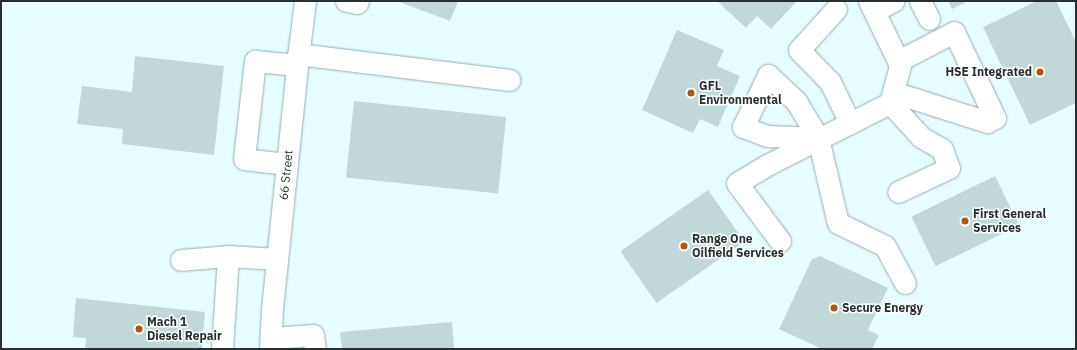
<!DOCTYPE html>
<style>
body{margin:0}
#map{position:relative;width:1077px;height:350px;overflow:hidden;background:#e6feff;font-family:"IBM Plex Sans",sans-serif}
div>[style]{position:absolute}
.building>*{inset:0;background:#c1d8d9;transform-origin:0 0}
.roads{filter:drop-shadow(0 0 1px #95acad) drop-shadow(0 0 1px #95acad)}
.minor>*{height:21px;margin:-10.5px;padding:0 10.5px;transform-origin:10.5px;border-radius:10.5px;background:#fff}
.dots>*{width:11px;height:11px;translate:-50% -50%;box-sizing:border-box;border:2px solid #fff;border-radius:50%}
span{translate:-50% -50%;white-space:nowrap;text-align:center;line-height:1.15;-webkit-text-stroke:3px #fff;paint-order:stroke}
.poi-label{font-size:12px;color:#273030;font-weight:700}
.right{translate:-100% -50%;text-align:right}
.left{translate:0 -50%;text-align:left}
.street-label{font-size:12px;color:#273030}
.frame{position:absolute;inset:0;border:2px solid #273030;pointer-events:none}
</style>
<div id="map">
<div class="building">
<div style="clip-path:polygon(397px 1px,458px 1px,450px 21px)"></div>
<div style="clip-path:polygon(717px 1px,797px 1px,771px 29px,757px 16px,746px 28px)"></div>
<div style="clip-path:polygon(948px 1px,968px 1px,952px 9px)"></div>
<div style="clip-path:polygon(1037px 1px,1056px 1px,1076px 42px,1076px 103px,1030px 125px,983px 27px)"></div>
<div style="clip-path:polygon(677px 30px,724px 50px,717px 66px,740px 76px,718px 127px,700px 119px,693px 133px,642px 110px)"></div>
<div style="clip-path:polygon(135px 56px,224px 66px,214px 155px,122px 144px,123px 129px,77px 124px,82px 86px,132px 92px)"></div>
<div style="left:354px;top:101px;width:153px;height:77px;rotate:6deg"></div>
<div style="left:995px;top:176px;width:55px;height:93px;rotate:64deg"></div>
<div style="left:708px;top:190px;width:63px;height:107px;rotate:55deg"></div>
<div style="clip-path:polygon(820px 256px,888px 288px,868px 330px,879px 335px,872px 349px,822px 349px,779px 329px,812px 259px)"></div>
<div style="clip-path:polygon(76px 298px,205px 312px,202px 349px,85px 349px,86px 338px,73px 337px)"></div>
<div style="clip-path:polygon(452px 322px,454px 349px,342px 349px,340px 332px)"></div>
</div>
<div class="roads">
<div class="minor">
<div style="left:346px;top:1px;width:11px;rotate:10deg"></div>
<div style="left:357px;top:3px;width:2px;rotate:-63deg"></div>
<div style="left:920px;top:1px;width:20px;rotate:63deg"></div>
<div style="left:836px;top:9px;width:55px;rotate:132.1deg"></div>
<div style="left:799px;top:50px;width:45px;rotate:45.9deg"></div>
<div style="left:830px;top:82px;width:46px;rotate:64deg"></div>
<div style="left:874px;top:11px;width:22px;rotate:-27deg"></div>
<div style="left:298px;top:54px;width:213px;rotate:7deg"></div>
<div style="left:893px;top:92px;width:99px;rotate:17.7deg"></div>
<div style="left:987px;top:122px;width:9px;rotate:-27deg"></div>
<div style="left:995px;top:118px;width:95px;rotate:-115.5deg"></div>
<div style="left:954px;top:32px;width:63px;rotate:152.6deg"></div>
<div style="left:890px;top:103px;width:46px;rotate:47.6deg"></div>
<div style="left:921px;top:137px;width:24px;rotate:30deg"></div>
<div style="left:942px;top:149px;width:20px;rotate:70deg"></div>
<div style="left:949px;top:168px;width:56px;rotate:154.8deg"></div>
<div style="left:818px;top:138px;width:51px;rotate:-177.8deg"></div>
<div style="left:767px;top:136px;width:26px;rotate:-159deg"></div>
<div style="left:743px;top:127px;width:58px;rotate:-64.3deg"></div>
<div style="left:768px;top:75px;width:38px;rotate:43deg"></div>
<div style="left:796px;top:101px;width:43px;rotate:59.3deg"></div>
<div style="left:818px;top:138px;width:87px;rotate:76.8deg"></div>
<div style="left:838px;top:223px;width:52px;rotate:26.1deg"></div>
<div style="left:885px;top:246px;width:42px;rotate:61.6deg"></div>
<div style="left:287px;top:164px;width:43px;rotate:-173.4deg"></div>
<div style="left:244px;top:159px;width:99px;rotate:-83.6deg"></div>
<div style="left:255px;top:61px;width:42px;rotate:5.4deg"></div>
<div style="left:780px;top:241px;width:72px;rotate:-126.6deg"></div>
<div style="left:737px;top:183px;width:37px;rotate:-31deg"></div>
<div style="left:769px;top:164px;width:136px;rotate:-26.8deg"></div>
<div style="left:890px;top:103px;width:39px;rotate:-75deg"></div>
<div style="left:900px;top:65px;width:71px;rotate:-115.8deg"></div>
<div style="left:181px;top:260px;width:47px;rotate:-4.9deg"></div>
<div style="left:271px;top:338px;width:42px;rotate:-4.1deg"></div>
<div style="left:313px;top:335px;width:14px;rotate:82deg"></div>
<div style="left:222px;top:349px;width:93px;rotate:-86.3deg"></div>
<div style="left:228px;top:256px;width:49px;rotate:3.5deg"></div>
<div style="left:270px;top:349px;width:40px;rotate:-87.1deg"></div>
<div style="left:272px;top:309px;width:245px;rotate:-84.1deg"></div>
<div style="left:297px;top:65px;width:64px;rotate:-82.9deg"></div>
</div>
</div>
<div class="dots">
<div style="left:1040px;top:72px;background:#b35505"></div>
<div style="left:691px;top:93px;background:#b35505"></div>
<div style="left:965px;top:221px;background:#b35505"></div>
<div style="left:684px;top:246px;background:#b35505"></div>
<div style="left:834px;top:308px;background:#b35505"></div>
<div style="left:139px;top:329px;background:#b35505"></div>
</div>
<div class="poi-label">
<span class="right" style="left:1032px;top:72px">HSE Integrated</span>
<span class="left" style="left:699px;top:93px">GFL<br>Environmental</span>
<span class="left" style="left:973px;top:221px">First General<br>Services</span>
<span class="left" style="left:692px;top:246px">Range One<br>Oilfield Services</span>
<span class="left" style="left:842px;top:308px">Secure Energy</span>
<span class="left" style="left:147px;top:329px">Mach 1<br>Diesel Repair</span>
</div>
<div class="street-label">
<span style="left:286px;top:175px;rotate:-84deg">66 Street</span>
</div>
<div class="frame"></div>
</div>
